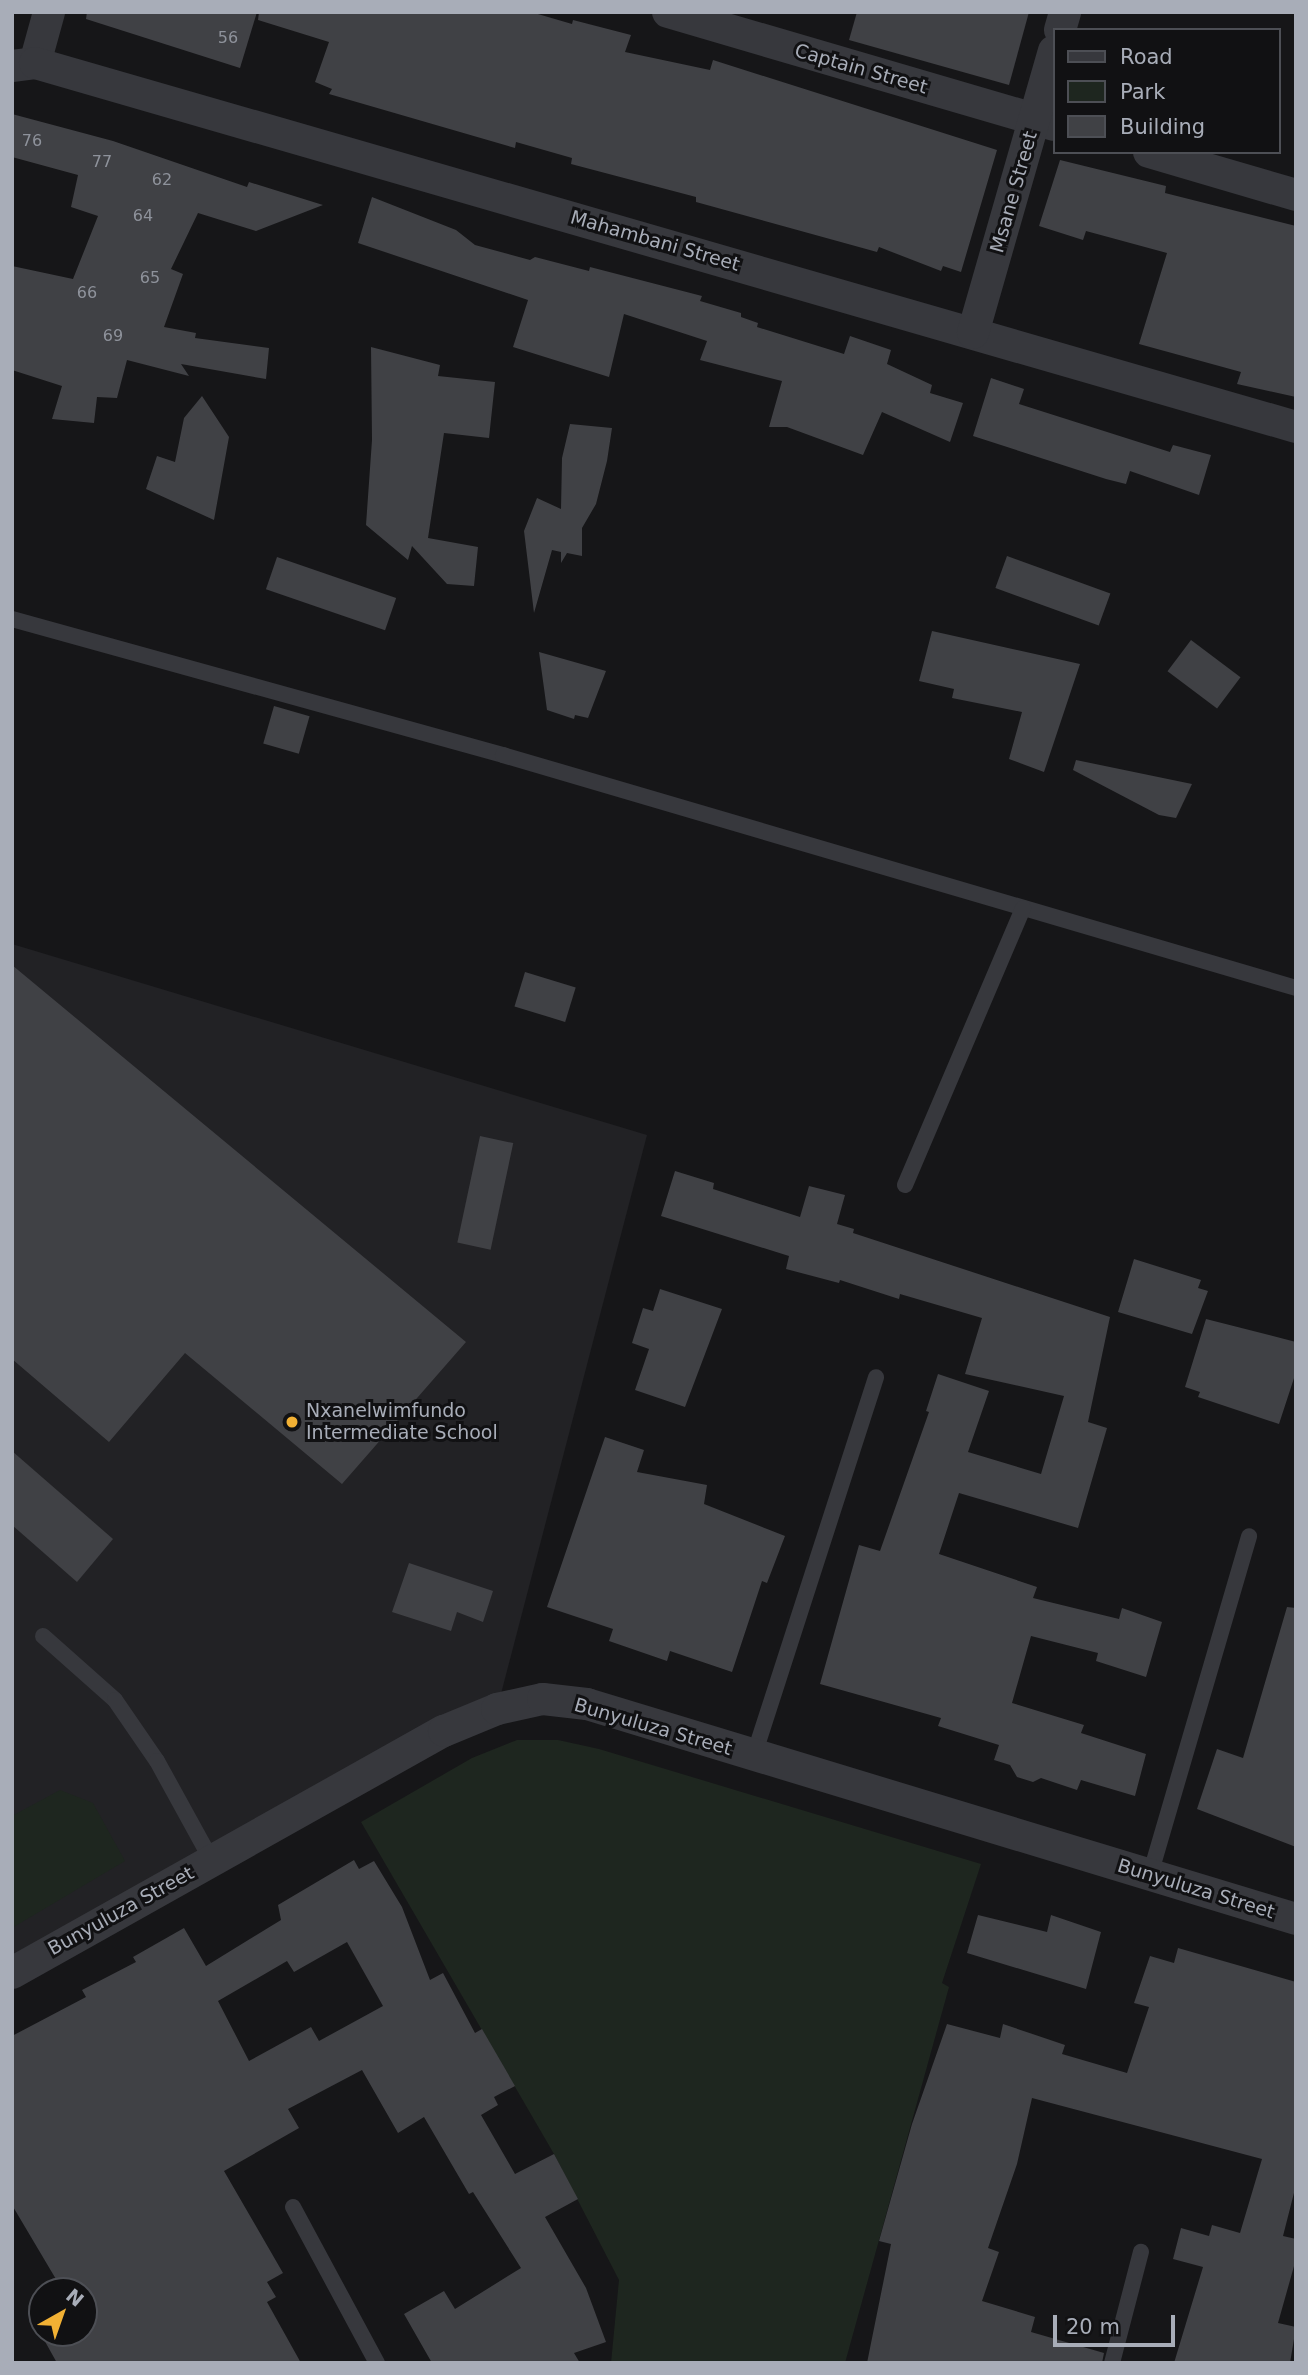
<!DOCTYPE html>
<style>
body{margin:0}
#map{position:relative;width:1308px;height:2375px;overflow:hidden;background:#161618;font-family:"DejaVu Sans",sans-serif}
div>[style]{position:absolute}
.built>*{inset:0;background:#222225}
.green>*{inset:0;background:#1e261f}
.building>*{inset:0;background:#404145;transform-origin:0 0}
.lane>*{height:16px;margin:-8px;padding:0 8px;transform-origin:8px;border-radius:8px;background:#37383d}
.street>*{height:32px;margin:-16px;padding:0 16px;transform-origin:16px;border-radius:16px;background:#37383d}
.dots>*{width:19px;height:19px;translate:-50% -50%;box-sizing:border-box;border:4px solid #111113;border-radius:50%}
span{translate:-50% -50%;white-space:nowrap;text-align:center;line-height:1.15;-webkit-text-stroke:6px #111113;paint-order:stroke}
.number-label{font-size:16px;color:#8e929b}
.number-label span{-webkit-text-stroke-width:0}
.street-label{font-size:19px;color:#a8adb8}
.poi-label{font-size:19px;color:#a8adb8}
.left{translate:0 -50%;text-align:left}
.frame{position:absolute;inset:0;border:14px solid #a8adb8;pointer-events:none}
.legend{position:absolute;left:1053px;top:28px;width:228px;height:126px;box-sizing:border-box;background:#111113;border:2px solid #4d4f55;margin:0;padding:9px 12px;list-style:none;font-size:21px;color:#a8adb8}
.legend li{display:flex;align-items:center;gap:14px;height:35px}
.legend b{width:35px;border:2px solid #4d4f55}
.north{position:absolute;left:28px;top:2277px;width:70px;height:70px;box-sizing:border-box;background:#111113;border:2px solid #4d4f55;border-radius:50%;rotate:40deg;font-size:19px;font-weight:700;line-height:28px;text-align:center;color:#a8adb8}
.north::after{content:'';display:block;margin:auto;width:24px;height:32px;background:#f2b134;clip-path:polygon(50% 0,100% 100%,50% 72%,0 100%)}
.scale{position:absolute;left:1053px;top:2315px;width:122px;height:32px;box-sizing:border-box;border:4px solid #a8adb8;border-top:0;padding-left:9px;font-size:21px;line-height:24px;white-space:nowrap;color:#a8adb8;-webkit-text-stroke:5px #111113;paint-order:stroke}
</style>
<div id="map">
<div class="built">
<div style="clip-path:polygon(12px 944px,647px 1135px,497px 1709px,12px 1973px)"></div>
</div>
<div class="green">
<div style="clip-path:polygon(517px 1740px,558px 1740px,599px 1749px,981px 1864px,942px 1983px,949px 1987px,845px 2363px,611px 2363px,619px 2280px,554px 2154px,361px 1822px,472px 1758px)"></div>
<div style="clip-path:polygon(60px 1790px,93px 1803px,125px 1861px,12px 1928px,12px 1816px)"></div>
</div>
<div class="building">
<div style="clip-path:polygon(87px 12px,257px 12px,240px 68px,86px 19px)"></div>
<div style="clip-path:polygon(259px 12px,531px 12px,572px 24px,573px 20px,631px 35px,625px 52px,710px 70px,713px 60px,997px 150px,961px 272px,943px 266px,941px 271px,879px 247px,877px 252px,696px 202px,696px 197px,571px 164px,572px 158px,516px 142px,515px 148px,329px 94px,332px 89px,315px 82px,329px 42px,258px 20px)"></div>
<div style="clip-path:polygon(857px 12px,1029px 12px,1009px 85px,849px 40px)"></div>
<div style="clip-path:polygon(12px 114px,113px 141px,247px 187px,249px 182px,323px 205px,256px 231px,198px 213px,171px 269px,183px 274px,164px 327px,196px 333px,195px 338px,269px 348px,266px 379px,181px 364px,189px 376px,127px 360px,117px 398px,97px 397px,94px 423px,52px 419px,62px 386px,12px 370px,12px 266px,73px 279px,98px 216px,71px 207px,78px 175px,12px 157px)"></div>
<div style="clip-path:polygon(1060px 160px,1166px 186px,1165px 193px,1296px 226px,1296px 397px,1237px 384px,1241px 372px,1139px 344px,1167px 253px,1086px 231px,1083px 240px,1039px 226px)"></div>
<div style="clip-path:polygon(372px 197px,456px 230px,475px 245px,530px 260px,535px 257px,589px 271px,590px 267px,702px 296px,700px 301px,741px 313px,741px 317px,758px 323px,757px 327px,844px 354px,850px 336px,891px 350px,887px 364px,932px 385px,930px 393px,963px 403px,950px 442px,882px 412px,863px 455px,787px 427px,769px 427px,782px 381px,700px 360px,707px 341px,624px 314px,609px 377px,513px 347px,528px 300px,358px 243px)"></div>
<div style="clip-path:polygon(371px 347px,440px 365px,438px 376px,495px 382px,489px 438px,444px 433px,428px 538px,478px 547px,474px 586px,447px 584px,412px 546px,408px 560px,366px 525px,372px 440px)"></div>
<div style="clip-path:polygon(991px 378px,1024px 389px,1019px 404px,1170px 452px,1173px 445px,1211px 455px,1199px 495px,1130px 471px,1126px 484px,1106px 479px,973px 436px)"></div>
<div style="clip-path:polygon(202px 396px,229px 437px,214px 520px,146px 489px,157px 456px,175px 462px,184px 418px)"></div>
<div style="clip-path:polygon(570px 424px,612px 428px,607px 461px,596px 504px,582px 528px,582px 556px,567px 553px,561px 563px,561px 552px,552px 550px,534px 613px,524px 531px,537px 498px,561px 509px,562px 458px)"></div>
<div style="left:1007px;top:556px;width:110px;height:34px;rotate:20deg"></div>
<div style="left:277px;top:557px;width:126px;height:34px;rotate:19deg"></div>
<div style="clip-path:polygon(932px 631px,1080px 664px,1044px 772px,1009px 759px,1022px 712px,952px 698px,954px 689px,919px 681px)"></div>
<div style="left:1191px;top:640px;width:62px;height:39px;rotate:37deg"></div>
<div style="clip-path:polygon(539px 652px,606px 671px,588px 718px,575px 715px,574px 719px,547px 710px)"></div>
<div style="left:274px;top:706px;width:37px;height:39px;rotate:16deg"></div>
<div style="clip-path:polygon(1076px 760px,1192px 784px,1176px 818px,1159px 815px,1073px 770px)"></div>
<div style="clip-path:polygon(12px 965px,466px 1342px,342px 1484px,185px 1353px,109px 1442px,12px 1359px)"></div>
<div style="left:525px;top:972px;width:53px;height:36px;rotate:17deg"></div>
<div style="left:480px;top:1136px;width:34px;height:109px;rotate:12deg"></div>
<div style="clip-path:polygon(675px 1171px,714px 1183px,713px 1189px,800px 1217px,809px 1186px,845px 1195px,837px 1224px,854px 1229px,853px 1233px,1110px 1317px,1088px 1422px,1107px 1428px,1078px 1528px,959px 1493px,939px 1554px,1037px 1587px,1033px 1598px,1119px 1619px,1122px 1608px,1162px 1622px,1146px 1677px,1096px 1661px,1098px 1653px,1031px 1636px,1012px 1703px,1084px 1725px,1081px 1733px,1146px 1754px,1135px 1796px,1081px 1780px,1077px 1790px,1041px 1778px,1033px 1782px,1017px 1777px,1010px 1765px,994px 1760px,999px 1745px,938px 1726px,941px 1718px,820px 1684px,859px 1545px,880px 1551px,929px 1412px,926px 1411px,938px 1374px,989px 1391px,968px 1452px,1041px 1474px,1064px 1396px,965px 1374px,982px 1318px,900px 1294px,899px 1299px,840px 1280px,839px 1283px,786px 1269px,789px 1256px,661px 1216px)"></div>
<div style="clip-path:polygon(1134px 1259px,1201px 1280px,1198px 1288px,1208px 1291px,1192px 1334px,1118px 1312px)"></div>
<div style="clip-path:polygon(660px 1289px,722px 1309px,685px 1407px,635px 1390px,649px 1349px,632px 1343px,643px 1308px,653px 1311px)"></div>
<div style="clip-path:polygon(1206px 1319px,1296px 1342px,1296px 1372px,1279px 1424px,1198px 1397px,1200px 1392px,1185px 1387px)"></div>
<div style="clip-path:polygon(605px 1437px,644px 1450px,637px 1472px,707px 1485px,704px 1504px,785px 1536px,767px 1583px,762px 1581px,732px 1672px,670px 1651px,667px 1661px,609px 1641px,613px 1629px,547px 1607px)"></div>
<div style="clip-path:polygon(12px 1451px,113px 1539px,77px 1582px,12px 1525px)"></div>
<div style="clip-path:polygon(409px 1563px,493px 1591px,483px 1622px,457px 1612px,451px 1631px,392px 1612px)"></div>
<div style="clip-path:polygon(1287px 1607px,1296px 1608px,1296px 1847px,1197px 1809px,1217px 1749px,1243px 1758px)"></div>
<div style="clip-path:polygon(evenodd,354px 1860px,359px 1869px,374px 1861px,402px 1907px,430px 1980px,443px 1973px,475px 2033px,482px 2029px,515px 2086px,494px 2097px,498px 2105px,481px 2115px,515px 2174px,554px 2154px,578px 2199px,545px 2217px,586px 2288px,606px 2342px,574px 2353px,580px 2363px,432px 2363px,404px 2314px,444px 2291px,455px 2309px,521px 2268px,473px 2192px,469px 2194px,424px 2117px,398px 2133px,362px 2070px,288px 2109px,299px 2128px,224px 2171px,283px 2273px,267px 2282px,276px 2297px,267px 2302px,301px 2363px,57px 2363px,28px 2311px,42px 2303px,42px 2333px,84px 2333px,84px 2291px,63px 2291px,12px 2205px,12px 2036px,86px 1997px,82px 1990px,136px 1962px,133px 1957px,184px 1928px,206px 1966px,281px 1920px,278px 1905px,354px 1860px,347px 1942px,383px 2006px,319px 2041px,311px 2027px,249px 2061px,218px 2001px,287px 1961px,294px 1972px,347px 1942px)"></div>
<div style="clip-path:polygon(978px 1915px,1047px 1932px,1051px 1915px,1101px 1932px,1086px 1989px,967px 1953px)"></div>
<div style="clip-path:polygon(1178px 1948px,1296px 1982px,1296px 2185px,1283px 2236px,1296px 2239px,1296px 2259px,1278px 2323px,1296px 2327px,1290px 2363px,1174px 2363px,1203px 2267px,1173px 2259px,1181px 2228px,1209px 2236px,1212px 2225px,1240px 2233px,1262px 2159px,1032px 2098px,1017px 2164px,988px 2248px,999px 2252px,982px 2301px,1035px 2317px,1031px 2332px,1104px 2353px,1102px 2363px,867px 2363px,891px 2244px,879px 2241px,912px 2124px,947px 2024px,1000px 2038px,1003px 2024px,1065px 2045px,1062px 2054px,1127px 2073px,1149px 2007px,1134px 2003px,1150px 1956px,1174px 1963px)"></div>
</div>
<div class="lane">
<div style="left:12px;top:619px;width:509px;rotate:15.48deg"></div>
<div style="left:503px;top:755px;width:827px;rotate:16.37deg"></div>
<div style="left:905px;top:1185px;width:301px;rotate:-66.9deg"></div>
<div style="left:43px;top:1636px;width:96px;rotate:41.6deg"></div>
<div style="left:115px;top:1700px;width:74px;rotate:55.5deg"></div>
<div style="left:157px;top:1761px;width:114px;rotate:61.2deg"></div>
<div style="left:754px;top:1755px;width:397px;rotate:-72.1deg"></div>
<div style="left:1150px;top:1875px;width:353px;rotate:-73.7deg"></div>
<div style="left:293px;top:2207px;width:177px;rotate:61.7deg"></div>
<div style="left:1112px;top:2363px;width:115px;rotate:-75.4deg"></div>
</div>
<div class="street">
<div style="left:668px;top:12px;width:402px;rotate:16.3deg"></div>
<div style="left:1060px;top:30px;width:19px;rotate:-74deg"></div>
<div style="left:35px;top:63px;width:53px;rotate:-74.6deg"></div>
<div style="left:12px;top:66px;width:23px;rotate:-7deg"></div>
<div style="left:35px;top:63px;width:1312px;rotate:16.1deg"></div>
<div style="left:1149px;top:152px;width:153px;rotate:16.3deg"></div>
<div style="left:973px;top:333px;width:293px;rotate:-74deg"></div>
<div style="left:12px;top:1973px;width:495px;rotate:-29.3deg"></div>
<div style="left:444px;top:1731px;width:57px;rotate:-22.5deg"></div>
<div style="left:497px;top:1709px;width:47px;rotate:-12.3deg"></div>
<div style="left:543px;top:1699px;width:44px;rotate:6.5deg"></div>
<div style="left:587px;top:1704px;width:741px;rotate:16.87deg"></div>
</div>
<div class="dots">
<div style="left:292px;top:1422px;background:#f2b134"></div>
</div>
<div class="number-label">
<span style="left:228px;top:38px">56</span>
<span style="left:32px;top:141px">76</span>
<span style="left:102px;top:162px">77</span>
<span style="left:162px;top:180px">62</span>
<span style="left:143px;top:216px">64</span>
<span style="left:150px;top:278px">65</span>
<span style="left:87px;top:293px">66</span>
<span style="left:113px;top:336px">69</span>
</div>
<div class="street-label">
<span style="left:861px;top:69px;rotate:16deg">Captain Street</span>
<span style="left:1014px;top:192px;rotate:-74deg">Msane Street</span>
<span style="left:655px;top:241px;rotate:16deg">Mahambani Street</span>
<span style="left:653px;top:1727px;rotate:16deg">Bunyuluza Street</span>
<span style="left:1196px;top:1889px;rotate:17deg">Bunyuluza Street</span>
<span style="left:121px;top:1911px;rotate:-29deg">Bunyuluza Street</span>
</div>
<div class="poi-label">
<span class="left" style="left:306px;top:1422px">Nxanelwimfundo<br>Intermediate School</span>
</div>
<div class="frame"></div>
<ul class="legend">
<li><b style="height:9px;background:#37383d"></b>Road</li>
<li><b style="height:19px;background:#1e261f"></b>Park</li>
<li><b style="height:19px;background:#404145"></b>Building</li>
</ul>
<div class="north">N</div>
<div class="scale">20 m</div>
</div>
